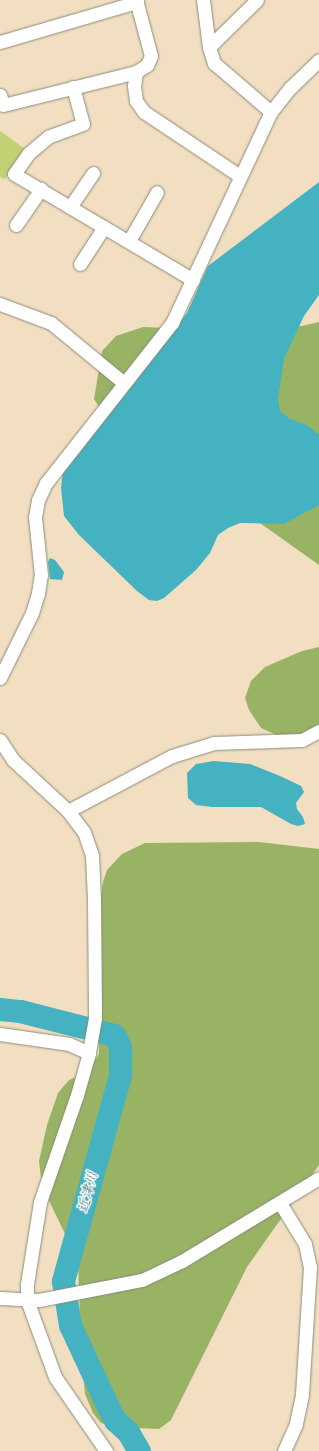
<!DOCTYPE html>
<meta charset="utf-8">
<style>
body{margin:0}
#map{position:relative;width:319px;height:1451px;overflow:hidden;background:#f2dec1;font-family:"Balsamiq Sans","Klee One",sans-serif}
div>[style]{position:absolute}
.green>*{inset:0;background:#c2d173}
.forest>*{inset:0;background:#99b365}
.water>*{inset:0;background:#45b2c1}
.river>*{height:23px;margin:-11.5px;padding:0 11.5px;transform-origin:11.5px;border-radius:11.5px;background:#45b2c1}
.roads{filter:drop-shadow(0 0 1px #888e7a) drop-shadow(0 0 1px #888e7a)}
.minor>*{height:13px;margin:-6.5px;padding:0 6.5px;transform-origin:6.5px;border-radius:6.5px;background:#fff}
span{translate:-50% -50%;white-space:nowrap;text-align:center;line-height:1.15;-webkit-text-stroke:3px #fff;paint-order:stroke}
.water-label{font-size:14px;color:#2c6665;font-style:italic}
</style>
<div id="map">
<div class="green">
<div style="clip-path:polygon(0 131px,25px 149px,5px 179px,0 177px)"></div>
</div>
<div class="forest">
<div style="clip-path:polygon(319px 322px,319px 565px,101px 410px,94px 399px,102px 351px,116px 336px,143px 327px,275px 332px)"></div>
<div style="clip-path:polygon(319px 647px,319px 735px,281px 737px,261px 728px,249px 710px,245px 698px,251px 681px,265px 667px,302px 651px)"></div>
<div style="clip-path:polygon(259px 842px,319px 849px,319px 1165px,247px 1267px,171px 1420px,159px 1429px,114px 1427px,101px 1423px,93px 1413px,85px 1394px,81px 1349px,78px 1261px,42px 1186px,39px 1161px,47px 1125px,58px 1093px,69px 1080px,87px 1072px,99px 1054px,100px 901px,103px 882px,107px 870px,122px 854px,145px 843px)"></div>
</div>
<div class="water">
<div style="clip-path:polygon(319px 182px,319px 295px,304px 316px,284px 359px,278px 398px,280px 411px,290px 419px,305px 424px,319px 434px,319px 505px,284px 524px,240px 523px,228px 528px,218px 535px,210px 553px,196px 570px,164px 598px,157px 601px,149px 600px,137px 591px,79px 535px,64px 516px,61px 488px,63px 470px,187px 313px,208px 266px)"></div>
<div style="clip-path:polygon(50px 558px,55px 560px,64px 572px,62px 580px,50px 579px,48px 562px)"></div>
<div style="clip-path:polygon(214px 761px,250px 764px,280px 776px,301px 786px,304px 792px,296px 803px,297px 809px,303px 817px,305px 824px,298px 826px,291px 824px,261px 807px,212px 807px,196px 805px,188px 798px,187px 773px,196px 764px)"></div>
</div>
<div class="river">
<div style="left:0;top:1009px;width:20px;rotate:6deg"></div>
<div style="left:20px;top:1011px;width:97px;rotate:14.3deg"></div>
<div style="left:114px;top:1035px;width:13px;rotate:63deg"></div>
<div style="left:120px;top:1047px;width:28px;rotate:90deg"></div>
<div style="left:120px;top:1075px;width:214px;rotate:105.5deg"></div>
<div style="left:63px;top:1281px;width:45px;rotate:81deg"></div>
<div style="left:70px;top:1325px;width:90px;rotate:65.1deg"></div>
<div style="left:108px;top:1407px;width:15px;rotate:62deg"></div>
<div style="left:115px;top:1420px;width:18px;rotate:43deg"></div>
<div style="left:128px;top:1432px;width:22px;rotate:60deg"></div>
</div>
<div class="roads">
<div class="minor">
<div style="left:203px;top:0;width:47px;rotate:82.7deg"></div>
<div style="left:209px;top:47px;width:17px;rotate:73deg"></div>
<div style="left:214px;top:63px;width:75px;rotate:40.7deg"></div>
<div style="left:0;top:42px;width:143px;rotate:-16.3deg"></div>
<div style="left:209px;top:47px;width:67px;rotate:-44.4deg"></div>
<div style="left:136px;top:72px;width:14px;rotate:98deg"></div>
<div style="left:134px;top:86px;width:15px;rotate:82deg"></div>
<div style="left:136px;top:101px;width:14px;rotate:54deg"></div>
<div style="left:144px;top:112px;width:115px;rotate:33.7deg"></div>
<div style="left:73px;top:87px;width:38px;rotate:75deg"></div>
<div style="left:83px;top:124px;width:37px;rotate:160deg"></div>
<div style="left:48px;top:137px;width:26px;rotate:140deg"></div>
<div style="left:28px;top:154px;width:24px;rotate:125deg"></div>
<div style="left:14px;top:174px;width:208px;rotate:30.6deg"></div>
<div style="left:0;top:95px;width:10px;rotate:73deg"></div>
<div style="left:3px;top:105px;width:137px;rotate:-13.9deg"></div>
<div style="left:136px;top:72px;width:13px;rotate:-32deg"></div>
<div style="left:147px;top:65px;width:10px;rotate:-66deg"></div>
<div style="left:151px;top:56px;width:58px;rotate:-105deg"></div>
<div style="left:70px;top:207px;width:41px;rotate:-55.9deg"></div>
<div style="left:16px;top:225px;width:44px;rotate:-55.2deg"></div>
<div style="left:129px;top:241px;width:56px;rotate:-60.3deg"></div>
<div style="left:80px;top:264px;width:44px;rotate:-57deg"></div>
<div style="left:0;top:304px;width:54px;rotate:20.4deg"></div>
<div style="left:51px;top:323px;width:94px;rotate:39.4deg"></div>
<div style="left:0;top:678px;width:72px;rotate:-63.8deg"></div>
<div style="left:32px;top:613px;width:21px;rotate:-73deg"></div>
<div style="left:38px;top:593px;width:18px;rotate:-81deg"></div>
<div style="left:41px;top:575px;width:58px;rotate:-95.9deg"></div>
<div style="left:35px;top:517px;width:17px;rotate:-80deg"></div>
<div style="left:38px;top:500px;width:19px;rotate:-65deg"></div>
<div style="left:46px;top:483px;width:204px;rotate:-51.8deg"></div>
<div style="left:172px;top:323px;width:233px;rotate:-64.9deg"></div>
<div style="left:271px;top:112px;width:31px;rotate:-52deg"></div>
<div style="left:290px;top:88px;width:40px;rotate:-44deg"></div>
<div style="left:0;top:740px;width:24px;rotate:57deg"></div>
<div style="left:13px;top:760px;width:75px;rotate:42.8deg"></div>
<div style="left:68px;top:811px;width:26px;rotate:53deg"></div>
<div style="left:84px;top:832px;width:24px;rotate:71deg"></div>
<div style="left:92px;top:855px;width:44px;rotate:87.4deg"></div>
<div style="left:94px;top:899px;width:119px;rotate:89.5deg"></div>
<div style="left:95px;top:1018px;width:36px;rotate:100deg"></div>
<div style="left:89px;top:1053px;width:44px;rotate:105.9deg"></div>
<div style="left:77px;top:1095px;width:113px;rotate:109.1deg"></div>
<div style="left:40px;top:1202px;width:83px;rotate:99deg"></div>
<div style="left:27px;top:1284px;width:16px;rotate:90deg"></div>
<div style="left:27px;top:1300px;width:82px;rotate:70deg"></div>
<div style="left:55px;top:1377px;width:90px;rotate:55.4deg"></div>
<div style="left:68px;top:811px;width:118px;rotate:-27.9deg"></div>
<div style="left:172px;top:756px;width:44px;rotate:-17.2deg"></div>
<div style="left:214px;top:743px;width:88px;rotate:-2deg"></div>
<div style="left:302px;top:740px;width:19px;rotate:-28deg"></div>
<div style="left:0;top:1034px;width:70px;rotate:8.2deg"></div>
<div style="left:69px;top:1044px;width:22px;rotate:24deg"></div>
<div style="left:280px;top:1203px;width:48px;rotate:58.6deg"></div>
<div style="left:305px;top:1244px;width:24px;rotate:78deg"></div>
<div style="left:310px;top:1267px;width:128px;rotate:93.6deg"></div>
<div style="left:302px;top:1395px;width:30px;rotate:102deg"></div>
<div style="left:296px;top:1424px;width:30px;rotate:114deg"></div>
<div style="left:0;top:1298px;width:39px;rotate:3deg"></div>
<div style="left:39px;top:1300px;width:105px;rotate:-11deg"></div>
<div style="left:142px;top:1280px;width:44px;rotate:-25.4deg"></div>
<div style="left:182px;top:1261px;width:160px;rotate:-31.2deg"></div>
</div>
</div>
<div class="water-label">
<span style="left:88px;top:1192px;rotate:-75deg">近津川</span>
</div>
</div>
